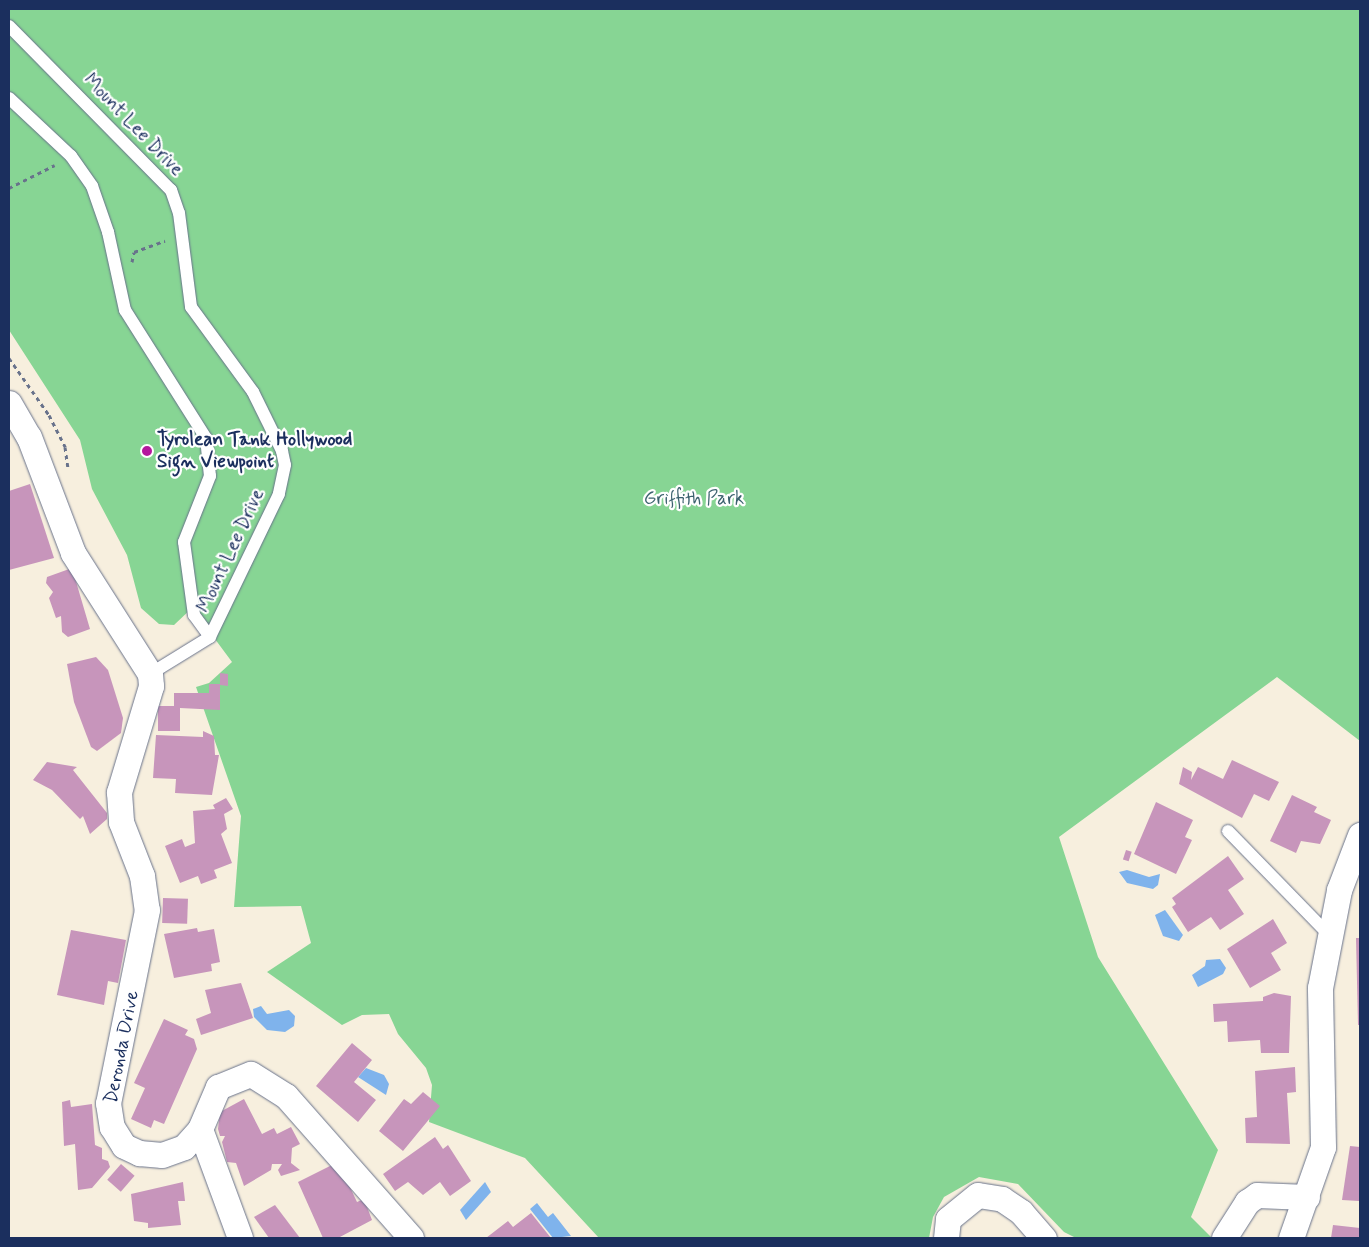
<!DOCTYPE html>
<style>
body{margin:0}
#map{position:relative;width:1369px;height:1247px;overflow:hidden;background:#f7efde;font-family:Mynerve,sans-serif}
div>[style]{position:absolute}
.green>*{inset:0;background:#87d594}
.water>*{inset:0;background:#7fb3ec}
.building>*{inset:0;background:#c795bb;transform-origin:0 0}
.path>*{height:3px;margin-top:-1.5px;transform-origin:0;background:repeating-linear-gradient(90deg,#68728b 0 4px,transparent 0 8px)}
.roads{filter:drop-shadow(0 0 1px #68728b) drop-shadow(0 0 1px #68728b)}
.lane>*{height:12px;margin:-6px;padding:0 6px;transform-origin:6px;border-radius:6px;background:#fff}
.street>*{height:25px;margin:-12.5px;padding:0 12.5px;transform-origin:12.5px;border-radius:12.5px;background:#fff}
.dots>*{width:14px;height:14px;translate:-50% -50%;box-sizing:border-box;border:2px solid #fff;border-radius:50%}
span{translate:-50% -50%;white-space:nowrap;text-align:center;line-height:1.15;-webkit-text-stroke:4.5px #fff;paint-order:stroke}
.street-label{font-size:19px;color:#1b2f5e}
.poi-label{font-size:19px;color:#1b2f5e;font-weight:700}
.left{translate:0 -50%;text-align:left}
.park-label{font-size:19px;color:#3b616e}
.frame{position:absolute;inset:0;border:10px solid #1b2f5e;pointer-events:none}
</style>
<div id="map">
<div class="green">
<div style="clip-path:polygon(9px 9px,1360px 9px,1360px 741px,1277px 677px,1059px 837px,1098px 957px,1218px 1150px,1191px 1217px,1212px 1238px,1076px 1238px,1064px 1232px,1018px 1184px,979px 1177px,944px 1197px,933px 1217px,929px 1238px,599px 1238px,525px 1158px,429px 1122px,432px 1085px,426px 1068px,398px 1034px,389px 1014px,362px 1015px,342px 1025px,267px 972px,311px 943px,301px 906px,234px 907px,241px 816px,196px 687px,209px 683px,232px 662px,192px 608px,174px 625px,159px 624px,141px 608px,127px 555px,92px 489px,80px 440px,9px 330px)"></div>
</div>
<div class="water">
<div style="clip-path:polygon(1127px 870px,1149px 877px,1160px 874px,1158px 885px,1153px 889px,1127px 883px,1119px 872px)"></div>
<div style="clip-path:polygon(1165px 910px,1183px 935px,1179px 941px,1163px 936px,1155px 915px)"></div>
<div style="clip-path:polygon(1220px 959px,1226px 968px,1223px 974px,1198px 987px,1192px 975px,1205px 966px,1206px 960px)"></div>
<div style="clip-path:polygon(261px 1006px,267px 1014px,289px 1010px,295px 1016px,294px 1026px,285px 1032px,267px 1030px,254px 1017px,253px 1009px)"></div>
<div style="clip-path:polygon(366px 1068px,384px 1075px,389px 1084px,386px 1095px,358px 1077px)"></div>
<div style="clip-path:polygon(485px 1182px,491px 1192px,466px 1220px,460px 1210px)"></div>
<div style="clip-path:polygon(537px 1203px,548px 1217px,553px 1213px,571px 1236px,553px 1238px,530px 1209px)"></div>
</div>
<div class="building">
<div style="clip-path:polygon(30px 484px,54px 558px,9px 570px,9px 491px)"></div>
<div style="clip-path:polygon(72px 568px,90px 629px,68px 637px,62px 632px,61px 616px,56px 618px,49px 598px,53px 592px,46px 583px,47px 577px)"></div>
<div style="clip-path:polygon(96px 657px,108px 670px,123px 718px,121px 733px,97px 751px,91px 747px,74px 702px,67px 664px)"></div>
<div style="clip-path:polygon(220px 673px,228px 674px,228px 686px,220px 685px,220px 710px,180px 708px,180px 731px,158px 731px,158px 706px,174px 706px,174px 693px,209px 693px,209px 684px,220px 684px)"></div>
<div style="clip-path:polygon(203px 731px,214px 736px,215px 755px,219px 755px,212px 795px,175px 793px,176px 779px,153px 778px,156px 735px,203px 737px)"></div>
<div style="clip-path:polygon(1232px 760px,1279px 782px,1269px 801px,1254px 794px,1242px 818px,1179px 784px,1183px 767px,1192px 772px,1191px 780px,1198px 767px,1223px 779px)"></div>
<div style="clip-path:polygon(47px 762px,77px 767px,73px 770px,107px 813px,107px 819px,90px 834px,83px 816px,80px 819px,52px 790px,33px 780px)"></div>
<div style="clip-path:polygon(1292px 795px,1317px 807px,1314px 812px,1331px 820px,1320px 844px,1301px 841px,1296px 853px,1270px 841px)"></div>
<div style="clip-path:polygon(226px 798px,233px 809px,224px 814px,227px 829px,221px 834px,232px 863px,214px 870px,217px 878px,201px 884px,198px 876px,180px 883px,165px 846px,182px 839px,185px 847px,195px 843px,193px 811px,215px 809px,213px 805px)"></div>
<div style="clip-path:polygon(1156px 802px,1193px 820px,1185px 837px,1192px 840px,1176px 874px,1134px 854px)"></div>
<div style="left:1126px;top:850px;width:6px;height:10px;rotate:18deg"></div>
<div style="clip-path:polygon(1228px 856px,1244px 879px,1228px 890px,1244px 914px,1220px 930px,1211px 917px,1188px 932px,1172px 907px,1176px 904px,1172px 898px)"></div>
<div style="left:163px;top:898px;width:25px;height:25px;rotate:2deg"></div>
<div style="clip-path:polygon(1273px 919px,1287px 943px,1271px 953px,1281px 970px,1250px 988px,1227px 949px)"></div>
<div style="clip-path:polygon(197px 928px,198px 932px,214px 929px,220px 962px,211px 964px,212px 971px,174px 978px,164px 934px)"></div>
<div style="clip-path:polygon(71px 930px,126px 940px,118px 983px,108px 981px,104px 1005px,57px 995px)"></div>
<div style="clip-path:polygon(1356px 938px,1360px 938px,1360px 1025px,1358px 1025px)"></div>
<div style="clip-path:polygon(241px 983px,253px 1018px,201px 1035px,196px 1019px,211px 1013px,205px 990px)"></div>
<div style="clip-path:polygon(1274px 993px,1291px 996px,1289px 1053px,1261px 1053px,1260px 1040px,1228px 1042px,1227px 1021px,1214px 1022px,1213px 1004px,1263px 1001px,1263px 997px)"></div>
<div style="clip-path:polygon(164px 1019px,188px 1030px,185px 1035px,194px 1039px,197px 1049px,164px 1124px,154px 1120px,151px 1128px,131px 1119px,145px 1088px,134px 1083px)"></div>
<div style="clip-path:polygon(352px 1043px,372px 1060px,354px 1082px,376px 1100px,358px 1122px,316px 1086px)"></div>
<div style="clip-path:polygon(1295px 1067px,1296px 1092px,1287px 1093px,1290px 1144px,1246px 1143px,1245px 1118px,1257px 1117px,1255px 1071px)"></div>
<div style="clip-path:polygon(423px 1092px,440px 1106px,403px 1151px,379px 1131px,404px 1099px,411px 1104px)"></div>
<div style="clip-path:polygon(244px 1099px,262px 1134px,274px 1128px,277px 1134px,291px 1127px,300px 1144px,292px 1148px,291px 1163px,300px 1170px,281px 1176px,278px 1170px,282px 1164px,272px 1164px,271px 1170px,244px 1186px,236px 1163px,227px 1162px,222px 1142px,225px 1136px,220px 1136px,218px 1129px,220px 1112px)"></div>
<div style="clip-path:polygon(70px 1100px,71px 1107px,92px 1104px,95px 1145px,102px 1148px,102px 1159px,108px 1161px,110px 1167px,92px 1188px,78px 1190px,75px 1144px,64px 1146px,62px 1102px)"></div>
<div style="clip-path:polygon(435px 1137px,443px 1149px,448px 1145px,471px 1181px,450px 1196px,440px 1182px,423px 1195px,408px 1182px,395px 1191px,383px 1174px)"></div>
<div style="clip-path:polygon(1350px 1146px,1360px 1147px,1359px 1201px,1342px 1200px)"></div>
<div style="clip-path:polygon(338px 1162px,357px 1202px,364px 1199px,372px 1220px,338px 1238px,323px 1238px,298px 1182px)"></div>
<div style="left:121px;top:1164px;width:18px;height:21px;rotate:41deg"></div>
<div style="clip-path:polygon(183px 1182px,185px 1201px,178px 1201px,181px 1225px,148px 1228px,148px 1223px,134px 1221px,131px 1194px)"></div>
<div style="clip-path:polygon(275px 1205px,300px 1238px,269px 1238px,254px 1217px)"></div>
<div style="clip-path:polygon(531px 1213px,551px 1238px,486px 1238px,508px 1221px,513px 1227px)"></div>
<div style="clip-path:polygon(1333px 1225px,1360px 1228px,1360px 1238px,1331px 1238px)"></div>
</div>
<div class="path">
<div style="left:9px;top:188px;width:51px;rotate:-26.6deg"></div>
<div style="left:132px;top:262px;width:10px;rotate:-79deg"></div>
<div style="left:134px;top:252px;width:33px;rotate:-20deg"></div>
<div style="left:9px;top:358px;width:70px;rotate:54.9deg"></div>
<div style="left:49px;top:415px;width:36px;rotate:63deg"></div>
<div style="left:65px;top:447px;width:21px;rotate:82deg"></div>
</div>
<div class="roads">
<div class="lane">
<div style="left:9px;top:26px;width:231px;rotate:45.4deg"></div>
<div style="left:171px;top:190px;width:24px;rotate:71deg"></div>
<div style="left:179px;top:213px;width:95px;rotate:82.7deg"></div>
<div style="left:191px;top:307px;width:105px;rotate:53.9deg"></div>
<div style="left:253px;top:392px;width:66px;rotate:63.8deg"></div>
<div style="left:282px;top:451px;width:14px;rotate:78deg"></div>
<div style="left:285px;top:465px;width:30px;rotate:102deg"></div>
<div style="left:279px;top:494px;width:159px;rotate:115.8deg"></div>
<div style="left:210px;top:637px;width:70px;rotate:148.3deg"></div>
<div style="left:9px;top:98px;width:85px;rotate:43.1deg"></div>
<div style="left:71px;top:156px;width:37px;rotate:55deg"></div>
<div style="left:92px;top:186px;width:49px;rotate:70.8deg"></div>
<div style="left:108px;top:232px;width:80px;rotate:77.7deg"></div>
<div style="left:125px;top:310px;width:151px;rotate:57.7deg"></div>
<div style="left:206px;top:438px;width:38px;rotate:84deg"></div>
<div style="left:210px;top:476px;width:71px;rotate:111.5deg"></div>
<div style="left:184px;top:542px;width:74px;rotate:82.2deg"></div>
<div style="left:194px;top:615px;width:27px;rotate:54deg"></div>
<div style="left:1228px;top:831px;width:149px;rotate:45.8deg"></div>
</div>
<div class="street">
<div style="left:9px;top:403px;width:39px;rotate:60deg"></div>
<div style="left:29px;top:437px;width:124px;rotate:69.2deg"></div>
<div style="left:73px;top:553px;width:143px;rotate:57.5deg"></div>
<div style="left:150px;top:674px;width:12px;rotate:85deg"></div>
<div style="left:151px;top:686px;width:111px;rotate:106.8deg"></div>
<div style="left:119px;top:792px;width:30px;rotate:86deg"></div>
<div style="left:121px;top:822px;width:58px;rotate:68.7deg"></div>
<div style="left:142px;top:876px;width:34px;rotate:82deg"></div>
<div style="left:147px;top:910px;width:197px;rotate:101.4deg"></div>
<div style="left:108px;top:1103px;width:24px;rotate:81deg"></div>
<div style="left:112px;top:1127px;width:22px;rotate:58deg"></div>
<div style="left:124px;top:1146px;width:17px;rotate:25deg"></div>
<div style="left:139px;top:1153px;width:23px;rotate:5deg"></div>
<div style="left:162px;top:1155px;width:23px;rotate:-20deg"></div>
<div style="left:184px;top:1147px;width:24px;rotate:-48deg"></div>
<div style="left:200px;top:1129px;width:46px;rotate:-66.8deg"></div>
<div style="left:218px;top:1087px;width:35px;rotate:-22deg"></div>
<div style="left:251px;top:1074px;width:41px;rotate:32.2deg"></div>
<div style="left:286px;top:1096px;width:189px;rotate:48.6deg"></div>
<div style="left:200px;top:1129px;width:116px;rotate:69.8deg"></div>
<div style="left:946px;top:1238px;width:19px;rotate:-84deg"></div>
<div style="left:948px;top:1219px;width:38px;rotate:-39deg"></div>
<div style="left:978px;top:1195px;width:24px;rotate:9deg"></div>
<div style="left:1002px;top:1199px;width:23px;rotate:34deg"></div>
<div style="left:1021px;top:1212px;width:35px;rotate:49deg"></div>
<div style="left:1224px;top:1238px;width:43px;rotate:-57.4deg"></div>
<div style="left:1247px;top:1202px;width:12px;rotate:-35deg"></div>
<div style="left:1257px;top:1195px;width:50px;rotate:2.3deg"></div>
<div style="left:1291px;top:1238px;width:96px;rotate:-70.6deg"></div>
<div style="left:1323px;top:1147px;width:159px;rotate:-91.1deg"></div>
<div style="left:1320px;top:988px;width:100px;rotate:-79deg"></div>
<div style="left:1339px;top:890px;width:59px;rotate:-69.1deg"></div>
</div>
</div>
<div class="dots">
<div style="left:147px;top:451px;background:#b5179e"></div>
</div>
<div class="street-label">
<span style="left:133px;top:125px;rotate:46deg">Mount Lee Drive</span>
<span style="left:231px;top:551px;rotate:-65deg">Mount Lee Drive</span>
<span style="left:122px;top:1047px;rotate:-79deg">Deronda Drive</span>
</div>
<div class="poi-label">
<span class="left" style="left:157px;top:451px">Tyrolean Tank Hollywood<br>Sign Viewpoint</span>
</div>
<div class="park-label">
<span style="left:694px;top:499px">Griffith Park</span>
</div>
<div class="frame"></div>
</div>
